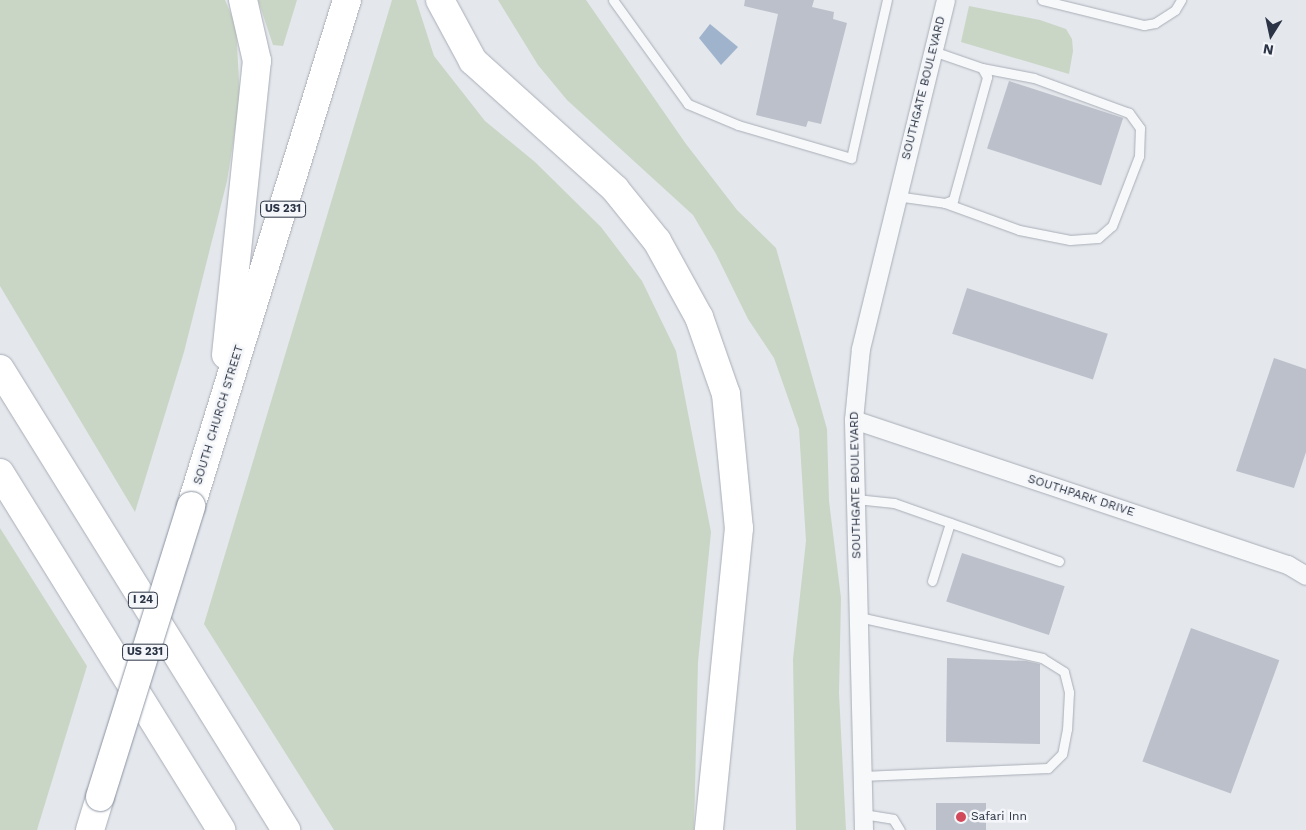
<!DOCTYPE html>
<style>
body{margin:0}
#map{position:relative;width:1306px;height:830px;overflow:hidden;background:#e4e7ec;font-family:"Work Sans",sans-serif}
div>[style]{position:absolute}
.green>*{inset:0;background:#c9d6c5}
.water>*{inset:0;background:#9fb4cc}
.building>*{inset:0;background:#bbc0ca;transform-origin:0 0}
.roads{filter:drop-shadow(0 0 1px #a9aeb7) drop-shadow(0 0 1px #a9aeb7)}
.lane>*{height:9px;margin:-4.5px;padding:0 4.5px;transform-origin:4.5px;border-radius:4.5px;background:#f7f8fa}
.street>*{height:18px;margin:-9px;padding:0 9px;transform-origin:9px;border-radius:9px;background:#f7f8fa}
.highway>*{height:28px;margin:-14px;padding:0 14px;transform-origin:14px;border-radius:14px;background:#fff}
.bridges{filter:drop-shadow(0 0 1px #8b94a3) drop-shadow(0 0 1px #8b94a3)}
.highway-bridge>*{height:28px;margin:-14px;padding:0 14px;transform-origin:14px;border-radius:14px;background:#fff}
.dots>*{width:14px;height:14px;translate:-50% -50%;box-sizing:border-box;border:2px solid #f4f6f9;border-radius:50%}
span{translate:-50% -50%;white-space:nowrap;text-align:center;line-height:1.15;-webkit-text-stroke:5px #f4f6f9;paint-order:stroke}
.shield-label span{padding:1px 4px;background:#f4f6f9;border:1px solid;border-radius:4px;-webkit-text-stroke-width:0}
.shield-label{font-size:11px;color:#2b3445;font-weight:700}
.street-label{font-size:12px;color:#2b3445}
.poi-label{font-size:12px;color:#2b3445}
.left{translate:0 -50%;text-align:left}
.north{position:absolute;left:1246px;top:10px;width:50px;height:50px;-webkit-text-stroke:4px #f4f6f9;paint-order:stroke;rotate:190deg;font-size:14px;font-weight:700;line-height:20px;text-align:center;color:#2b3445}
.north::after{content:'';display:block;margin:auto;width:18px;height:22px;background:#2b3445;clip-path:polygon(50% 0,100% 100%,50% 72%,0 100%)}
</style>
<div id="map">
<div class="green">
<div style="clip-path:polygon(0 0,225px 0,236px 26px,240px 100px,227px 181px,184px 352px,135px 512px,0 286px)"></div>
<div style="clip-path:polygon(258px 0,297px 0,283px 46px,273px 45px)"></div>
<div style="clip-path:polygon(392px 0,416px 0,434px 56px,485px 121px,535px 162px,601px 227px,642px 281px,676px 351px,711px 532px,698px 662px,694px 830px,334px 830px,204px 624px)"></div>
<div style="clip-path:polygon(498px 0,586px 0,686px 144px,737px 210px,776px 248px,827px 429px,829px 501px,841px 598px,839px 693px,846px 830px,796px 830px,793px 659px,806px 541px,799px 429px,774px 358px,748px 319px,716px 254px,693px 215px,567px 100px,538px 65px)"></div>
<div style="clip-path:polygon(969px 6px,1040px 20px,1066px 29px,1072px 39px,1073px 51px,1069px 74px,961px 42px)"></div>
<div style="clip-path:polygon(0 528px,87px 666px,37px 830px,0 830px)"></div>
</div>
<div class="water">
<div style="clip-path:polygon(710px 24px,738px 47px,721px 65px,699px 38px)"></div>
</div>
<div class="building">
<div style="clip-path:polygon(745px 0,814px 0,812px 7px,834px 12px,833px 19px,847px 23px,821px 124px,808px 121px,806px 127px,756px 115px,778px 14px,744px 6px)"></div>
<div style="left:1009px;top:81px;width:120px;height:71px;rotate:18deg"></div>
<div style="left:967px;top:288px;width:148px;height:48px;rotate:18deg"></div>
<div style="clip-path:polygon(1274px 358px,1306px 369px,1306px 452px,1294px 488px,1236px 471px)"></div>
<div style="left:962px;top:553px;width:108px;height:51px;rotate:18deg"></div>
<div style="left:1191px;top:628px;width:94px;height:142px;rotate:20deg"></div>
<div style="clip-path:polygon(947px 658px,1026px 661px,1040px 664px,1040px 744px,946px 742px)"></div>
<div style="left:936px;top:803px;width:50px;height:27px"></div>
</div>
<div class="roads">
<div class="lane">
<div style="left:613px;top:0;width:128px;rotate:54.2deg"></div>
<div style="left:688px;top:104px;width:54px;rotate:22.8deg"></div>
<div style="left:738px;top:125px;width:118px;rotate:16.3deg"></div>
<div style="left:851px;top:158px;width:162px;rotate:-77.2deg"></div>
<div style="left:1042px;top:0;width:105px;rotate:13.8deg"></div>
<div style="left:1144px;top:25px;width:11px;rotate:-10deg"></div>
<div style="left:1155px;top:23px;width:24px;rotate:-33deg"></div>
<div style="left:1175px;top:10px;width:12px;rotate:-59deg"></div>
<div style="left:896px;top:196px;width:49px;rotate:8.1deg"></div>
<div style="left:945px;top:203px;width:9px;rotate:-21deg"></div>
<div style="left:953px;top:200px;width:128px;rotate:-74.5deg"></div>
<div style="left:987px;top:77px;width:10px;rotate:-119deg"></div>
<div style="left:982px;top:68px;width:52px;rotate:-160.9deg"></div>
<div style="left:945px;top:203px;width:79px;rotate:20deg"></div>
<div style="left:1019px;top:230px;width:52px;rotate:11.1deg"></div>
<div style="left:1070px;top:240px;width:28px;rotate:-4deg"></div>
<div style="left:1098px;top:238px;width:18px;rotate:-41deg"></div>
<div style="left:1112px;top:226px;width:75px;rotate:-68.9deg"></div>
<div style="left:1139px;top:156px;width:28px;rotate:-88deg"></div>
<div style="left:1140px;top:128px;width:19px;rotate:-126deg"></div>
<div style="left:1129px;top:113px;width:101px;rotate:-159.8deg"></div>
<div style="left:1034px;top:78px;width:53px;rotate:-169.1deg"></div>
<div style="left:856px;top:499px;width:38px;rotate:6deg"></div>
<div style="left:894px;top:503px;width:175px;rotate:19.4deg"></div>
<div style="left:932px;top:581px;width:61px;rotate:-72.8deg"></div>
<div style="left:859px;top:617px;width:188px;rotate:12.6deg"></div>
<div style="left:1042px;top:658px;width:26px;rotate:32deg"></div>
<div style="left:1064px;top:672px;width:21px;rotate:76deg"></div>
<div style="left:1069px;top:692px;width:37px;rotate:93deg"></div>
<div style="left:1067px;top:729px;width:25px;rotate:101deg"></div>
<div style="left:1062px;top:754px;width:20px;rotate:135deg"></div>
<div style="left:1048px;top:768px;width:186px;rotate:177.5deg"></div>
<div style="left:863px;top:814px;width:30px;rotate:9deg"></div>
<div style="left:893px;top:819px;width:13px;rotate:58deg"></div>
</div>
<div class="street">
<div style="left:854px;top:420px;width:458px;rotate:18.5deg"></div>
<div style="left:1288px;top:565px;width:21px;rotate:31deg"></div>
<div style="left:864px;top:830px;width:410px;rotate:-91.4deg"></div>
<div style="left:854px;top:420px;width:71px;rotate:-84.4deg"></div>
<div style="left:861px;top:349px;width:359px;rotate:-76.3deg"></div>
</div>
<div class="highway">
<div style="left:440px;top:0;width:69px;rotate:61.6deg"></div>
<div style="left:473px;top:61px;width:191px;rotate:42deg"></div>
<div style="left:615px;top:189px;width:67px;rotate:51.1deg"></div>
<div style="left:657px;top:241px;width:87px;rotate:61.1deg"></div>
<div style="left:699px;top:317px;width:82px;rotate:70.7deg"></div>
<div style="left:726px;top:394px;width:135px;rotate:84.5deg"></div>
<div style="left:739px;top:528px;width:303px;rotate:95.7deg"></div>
<div style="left:226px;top:355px;width:296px;rotate:-84deg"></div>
<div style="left:257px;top:61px;width:63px;rotate:-102.9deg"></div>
<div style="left:0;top:369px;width:543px;rotate:58.18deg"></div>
<div style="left:0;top:473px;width:420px;rotate:58.2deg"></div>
<div style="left:191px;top:506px;width:530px;rotate:-72.87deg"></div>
<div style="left:90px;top:830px;width:34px;rotate:-73deg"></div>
</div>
</div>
<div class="bridges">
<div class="highway-bridge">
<div style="left:100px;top:797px;width:305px;rotate:-72.6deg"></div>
</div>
</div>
<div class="dots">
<div style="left:961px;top:817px;background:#d1495b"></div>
</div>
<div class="shield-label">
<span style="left:283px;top:209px">US 231</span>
<span style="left:143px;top:600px">I 24</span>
<span style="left:145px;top:652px">US 231</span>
</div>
<div class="street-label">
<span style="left:924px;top:88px;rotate:-76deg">SOUTHGATE BOULEVARD</span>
<span style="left:219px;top:415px;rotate:-73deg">SOUTH CHURCH STREET</span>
<span style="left:856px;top:485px;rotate:-91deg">SOUTHGATE BOULEVARD</span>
<span style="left:1081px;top:496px;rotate:18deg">SOUTHPARK DRIVE</span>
</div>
<div class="poi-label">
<span class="left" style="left:971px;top:817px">Safari Inn</span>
</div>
<div class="north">N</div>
</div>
